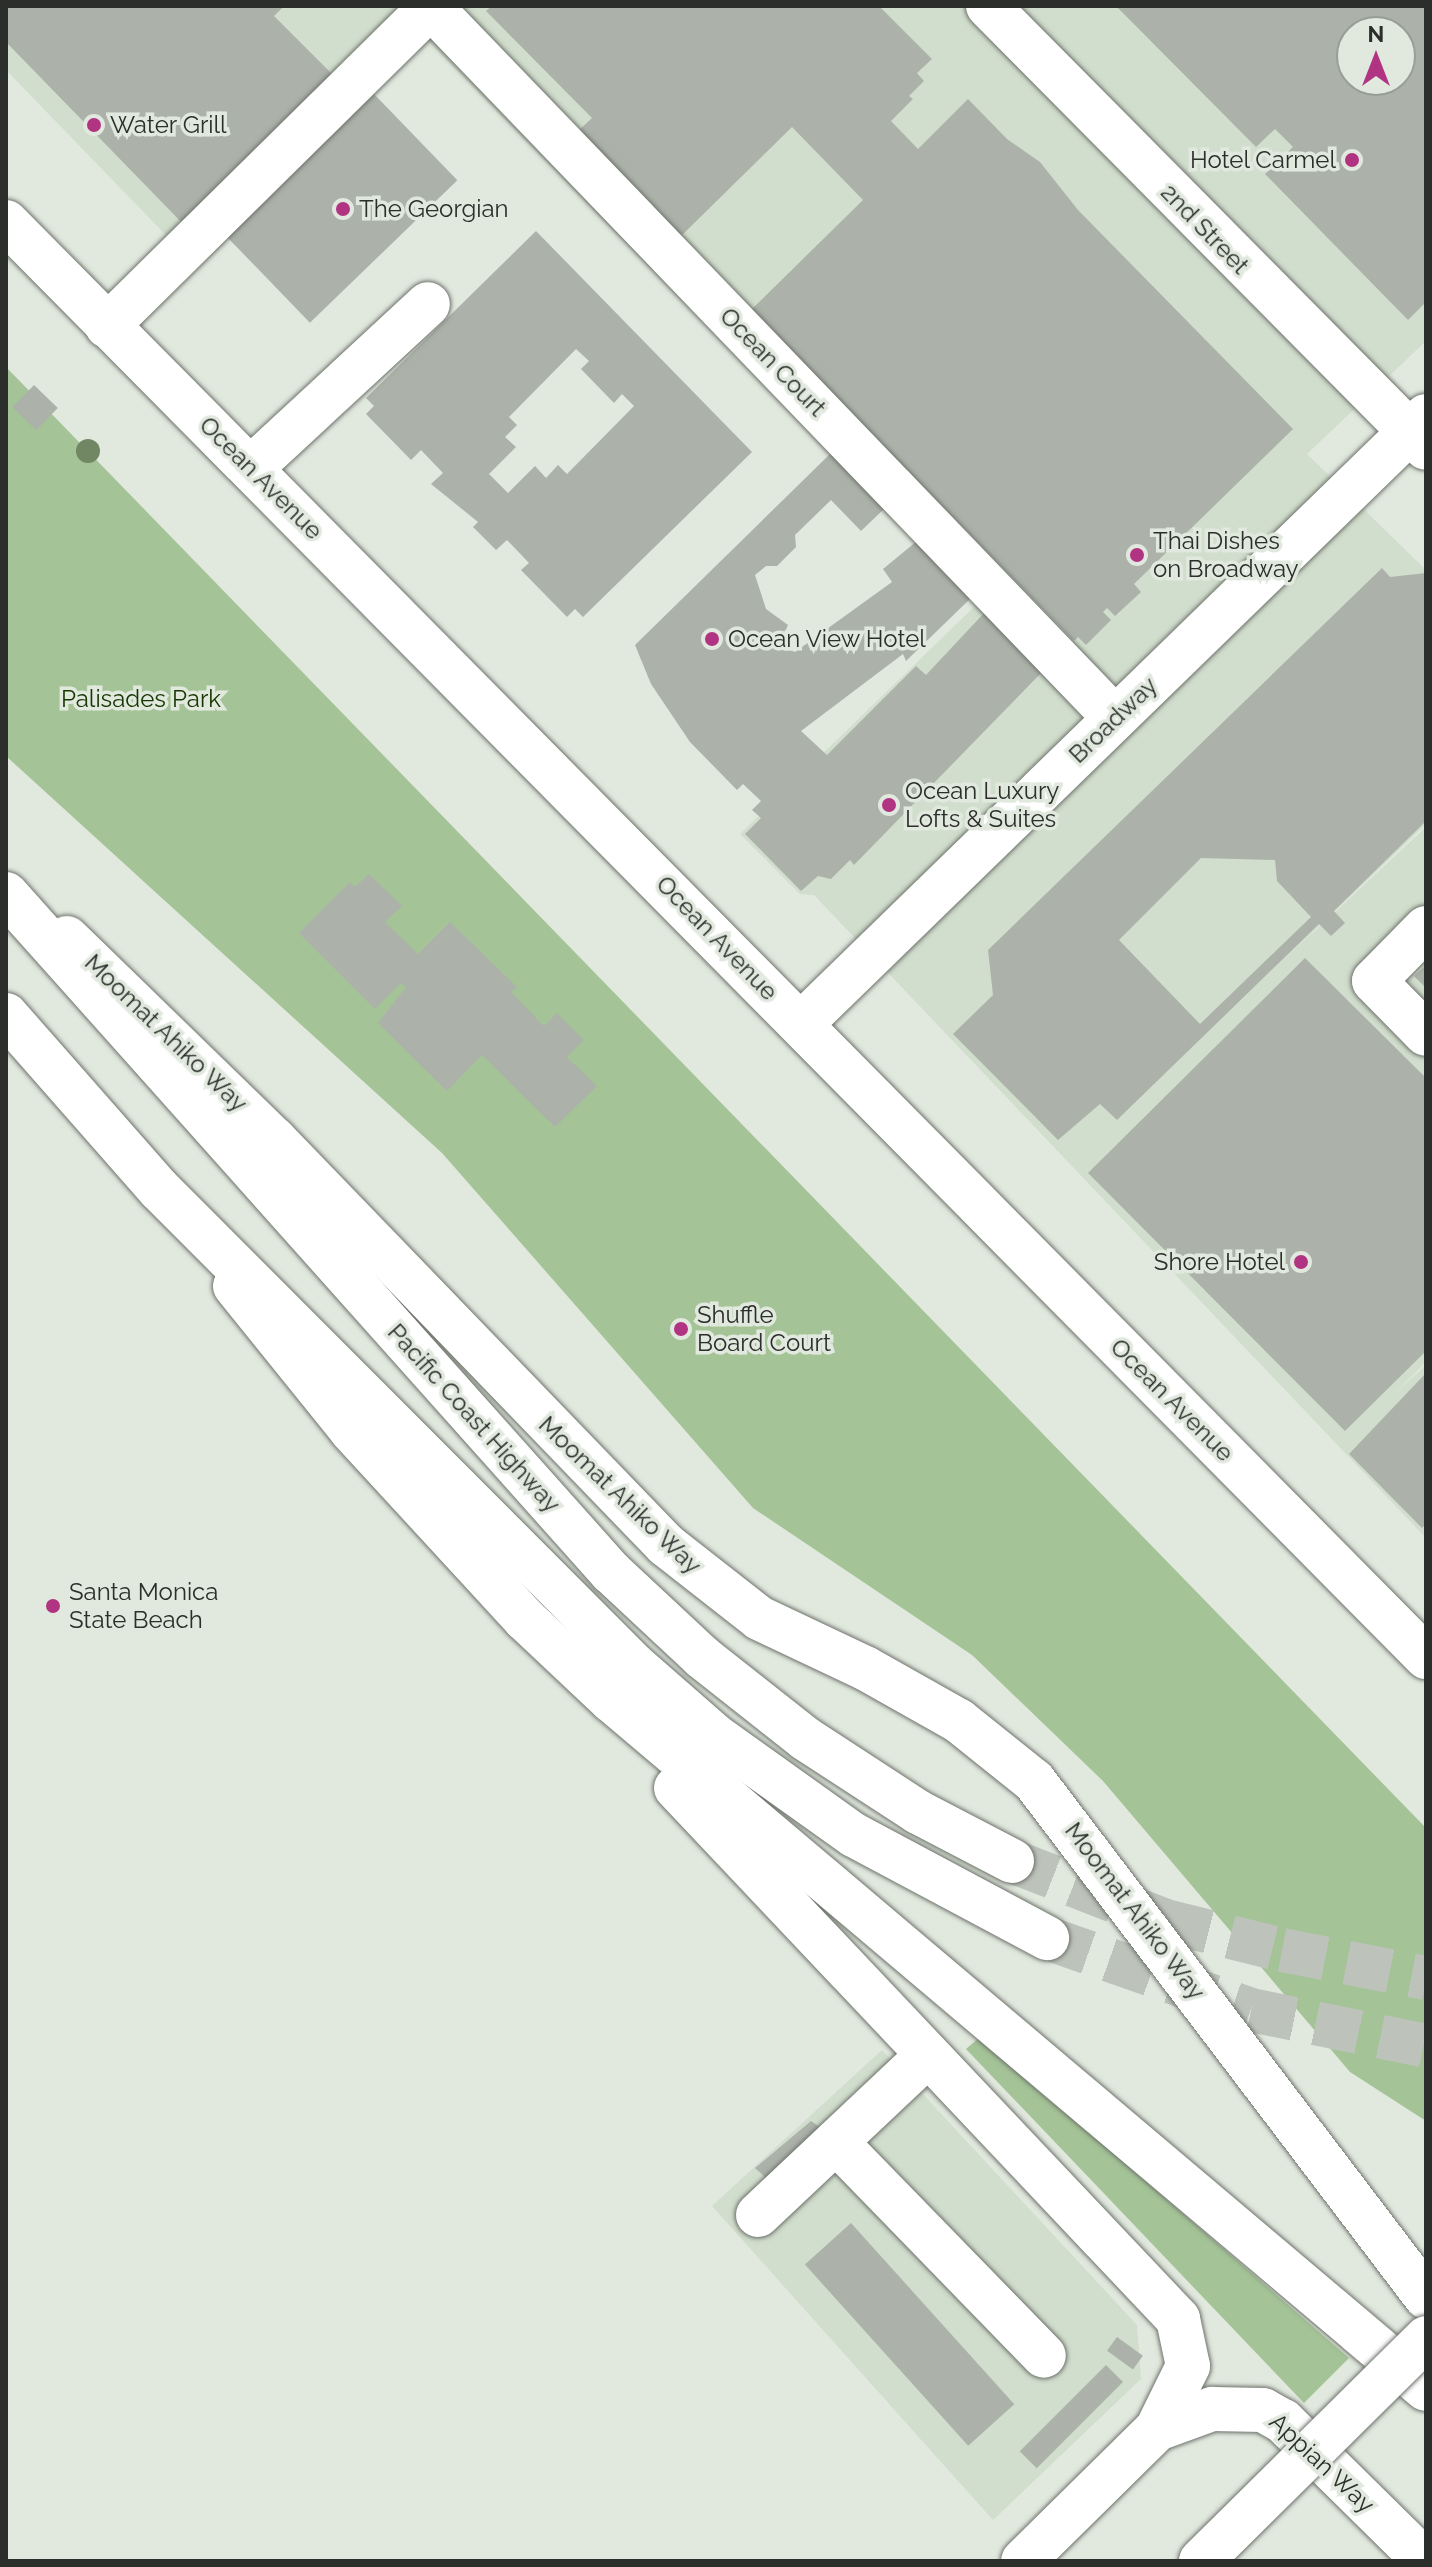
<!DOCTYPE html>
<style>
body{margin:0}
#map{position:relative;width:1432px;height:2567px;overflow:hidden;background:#e1e8de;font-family:Raleway,sans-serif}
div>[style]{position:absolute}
.built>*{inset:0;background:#d1ddcd}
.green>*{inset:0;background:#a4c397}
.building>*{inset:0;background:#acb2a9;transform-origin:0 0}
.highway-tunnel>*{height:44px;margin-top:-22px;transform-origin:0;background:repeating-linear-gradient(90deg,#bdc3ba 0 44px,transparent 0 66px)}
.roads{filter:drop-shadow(0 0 2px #6d736b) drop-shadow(0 0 2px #6d736b)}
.minor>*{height:44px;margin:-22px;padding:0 22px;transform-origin:22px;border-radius:22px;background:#fff}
.major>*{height:44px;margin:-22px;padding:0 22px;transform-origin:22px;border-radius:22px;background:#fff}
.highway>*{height:44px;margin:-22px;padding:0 22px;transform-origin:22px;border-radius:22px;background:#fff}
.bridges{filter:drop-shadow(0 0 2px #6d736b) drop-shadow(0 0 2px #6d736b)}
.minor-bridge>*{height:44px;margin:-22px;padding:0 22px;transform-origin:22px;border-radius:22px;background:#fff}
.trees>*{width:24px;height:24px;margin:-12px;border-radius:50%;background:#718764}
.dots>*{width:22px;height:22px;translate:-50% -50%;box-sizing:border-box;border:4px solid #e1e8de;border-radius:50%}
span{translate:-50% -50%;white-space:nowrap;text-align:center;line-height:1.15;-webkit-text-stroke:7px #e1e8de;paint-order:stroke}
.poi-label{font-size:24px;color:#2b2e2a}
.left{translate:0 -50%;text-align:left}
.right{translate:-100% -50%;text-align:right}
.street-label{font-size:24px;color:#2b2e2a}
.park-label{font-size:24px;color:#163701}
.frame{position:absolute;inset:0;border:8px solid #2b2e2a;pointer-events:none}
.north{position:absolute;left:1336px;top:16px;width:80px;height:80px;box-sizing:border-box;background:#e1e8de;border:2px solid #989e96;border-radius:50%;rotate:0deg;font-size:22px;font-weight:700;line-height:32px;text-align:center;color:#2b2e2a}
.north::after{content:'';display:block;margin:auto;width:28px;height:36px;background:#b13483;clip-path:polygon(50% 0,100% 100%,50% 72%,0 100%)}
</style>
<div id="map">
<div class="built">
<div style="clip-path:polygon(evenodd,6px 6px,1426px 6px,1426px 341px,1307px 454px,1426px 570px,1426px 824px,1273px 970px,1426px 827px,1426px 1362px,1394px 1394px,1426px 1365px,1426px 1538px,814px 895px,800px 894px,740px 834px,978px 603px,428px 41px,192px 262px,6px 70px,6px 6px,1352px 32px,1400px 32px,1400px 80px,1352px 80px,1352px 32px)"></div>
<div style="clip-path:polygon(882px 2050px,1137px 2325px,1141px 2379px,993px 2520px,712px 2206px)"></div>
</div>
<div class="green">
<div style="clip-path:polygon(6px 367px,1426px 1828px,1426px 2121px,1350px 2072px,1103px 1781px,972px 1655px,753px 1508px,442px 1153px,6px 756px)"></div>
<div style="clip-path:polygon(980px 2037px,1349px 2358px,1304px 2403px,966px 2049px)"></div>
</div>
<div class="building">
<div style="clip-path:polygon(6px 6px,284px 6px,274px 16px,339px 81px,188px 229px,6px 42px)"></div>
<div style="clip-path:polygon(492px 6px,879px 6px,932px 59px,917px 73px,924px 81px,909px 96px,913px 99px,891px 121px,918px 149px,968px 99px,1007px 139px,1040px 162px,1078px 210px,1293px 429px,1134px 584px,1141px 592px,1115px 616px,1107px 608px,1103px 612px,1111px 620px,1086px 645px,1078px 637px,1074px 641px,751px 310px,863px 200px,792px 127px,678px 239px,576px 133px,592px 118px,486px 11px)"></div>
<div style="clip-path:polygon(evenodd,1116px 6px,1426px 6px,1426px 302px,1408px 320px,1265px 174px,1293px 147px,1275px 129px,1256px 147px,1116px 6px,1352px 32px,1400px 32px,1400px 80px,1352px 80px,1352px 32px)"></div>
<div style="left:374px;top:94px;width:120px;height:205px;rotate:46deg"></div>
<div style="clip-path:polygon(evenodd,536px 231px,752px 452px,583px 617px,575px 609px,567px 617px,521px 570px,529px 563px,507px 540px,496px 550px,473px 527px,478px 522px,431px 484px,443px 473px,421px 450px,411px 460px,366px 414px,374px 406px,366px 398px,536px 231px,576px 349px,589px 361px,581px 369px,614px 403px,622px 394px,634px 406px,567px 474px,558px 465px,546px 478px,535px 466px,508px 493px,489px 474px,516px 447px,505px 437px,517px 425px,509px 417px,576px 349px)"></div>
<div style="left:34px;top:385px;width:33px;height:31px;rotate:44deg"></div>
<div style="clip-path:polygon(831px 453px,885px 508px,861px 531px,831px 500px,795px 535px,796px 547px,777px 566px,766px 566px,755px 575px,766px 609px,788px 625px,780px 643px,785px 648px,795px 652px,892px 582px,883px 569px,917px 541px,972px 597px,906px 661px,903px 654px,801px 731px,827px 755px,916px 666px,926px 675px,986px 611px,1044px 670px,854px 865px,850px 860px,831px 879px,818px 876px,801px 891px,745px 834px,761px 818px,752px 810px,761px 801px,743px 784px,737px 790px,690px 742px,651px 684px,635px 645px)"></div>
<div style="clip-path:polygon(evenodd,1382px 568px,1390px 577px,1426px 573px,1426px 821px,1334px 911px,1345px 923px,1331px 936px,1319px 924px,1117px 1120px,1100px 1104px,1058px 1140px,953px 1034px,993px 995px,988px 950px,1382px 568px,1201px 858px,1275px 860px,1277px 881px,1311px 917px,1200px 1024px,1119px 940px,1201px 858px)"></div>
<div style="clip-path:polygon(369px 874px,402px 906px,385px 922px,418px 954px,450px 922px,517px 987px,511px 992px,544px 1026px,557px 1013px,584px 1040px,567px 1057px,597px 1086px,555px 1127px,482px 1055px,447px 1091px,378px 1023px,406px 987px,401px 983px,375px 1009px,299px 933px,350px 882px,355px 887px)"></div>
<div style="clip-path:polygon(1305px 958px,1426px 1078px,1426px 1351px,1345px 1431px,1088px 1173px)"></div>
<div style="clip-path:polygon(1426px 965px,1426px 988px,1414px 976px)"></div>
<div style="clip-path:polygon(1426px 1373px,1426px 1524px,1422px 1528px,1349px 1454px)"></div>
<div style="clip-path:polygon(811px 2121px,821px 2128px,768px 2180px,755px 2168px)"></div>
<div style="left:851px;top:2223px;width:244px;height:62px;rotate:48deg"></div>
<div style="left:1117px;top:2337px;width:32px;height:17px;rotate:36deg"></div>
<div style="left:1106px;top:2365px;width:24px;height:122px;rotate:45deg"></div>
</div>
<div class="highway-tunnel">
<div style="left:1012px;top:1861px;width:165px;rotate:21.3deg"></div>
<div style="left:1166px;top:1921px;width:120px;rotate:14deg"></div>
<div style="left:1282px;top:1950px;width:147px;rotate:11deg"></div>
<div style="left:1047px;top:1938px;width:216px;rotate:19.4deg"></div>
<div style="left:1251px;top:2010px;width:179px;rotate:11.6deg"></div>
</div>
<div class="roads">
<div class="minor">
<div style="left:430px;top:6px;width:988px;rotate:46.11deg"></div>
<div style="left:988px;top:6px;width:622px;rotate:45.26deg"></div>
<div style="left:107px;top:326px;width:455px;rotate:-44.6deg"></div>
<div style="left:251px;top:468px;width:241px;rotate:-42.8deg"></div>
<div style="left:1426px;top:928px;width:74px;rotate:134.5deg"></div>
<div style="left:1374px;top:981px;width:74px;rotate:45.5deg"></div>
<div style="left:67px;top:938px;width:289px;rotate:44.2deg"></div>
<div style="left:274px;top:1139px;width:564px;rotate:46.01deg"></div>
<div style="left:666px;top:1545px;width:118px;rotate:38.1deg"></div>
<div style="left:759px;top:1618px;width:117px;rotate:25.3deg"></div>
<div style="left:865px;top:1668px;width:108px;rotate:29.4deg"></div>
<div style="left:959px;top:1721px;width:96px;rotate:38.7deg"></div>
<div style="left:1034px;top:1781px;width:648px;rotate:52.78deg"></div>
<div style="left:801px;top:1024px;width:872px;rotate:-44.21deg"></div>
<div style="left:235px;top:1286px;width:185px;rotate:51.1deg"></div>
<div style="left:351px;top:1430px;width:257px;rotate:47.4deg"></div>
<div style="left:525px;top:1619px;width:118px;rotate:43.3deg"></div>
<div style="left:611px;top:1700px;width:1067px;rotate:40.21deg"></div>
<div style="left:676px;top:1788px;width:731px;rotate:46.61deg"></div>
<div style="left:1178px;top:2319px;width:48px;rotate:78deg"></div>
<div style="left:1188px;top:2366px;width:70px;rotate:116.2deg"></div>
<div style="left:1157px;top:2429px;width:188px;rotate:135.4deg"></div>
<div style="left:836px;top:2142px;width:298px;rotate:45.8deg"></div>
<div style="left:758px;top:2215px;width:233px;rotate:-43.3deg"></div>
<div style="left:1157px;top:2429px;width:59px;rotate:-20deg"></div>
<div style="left:1212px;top:2409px;width:51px;rotate:1.1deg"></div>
<div style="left:1263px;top:2410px;width:23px;rotate:29deg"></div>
<div style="left:1283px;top:2421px;width:199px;rotate:44.6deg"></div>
</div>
<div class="major">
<div style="left:6px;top:222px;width:2019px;rotate:45.3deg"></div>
</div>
<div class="highway">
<div style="left:6px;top:894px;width:909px;rotate:48.26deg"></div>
<div style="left:611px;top:1572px;width:125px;rotate:43deg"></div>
<div style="left:702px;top:1657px;width:132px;rotate:38.3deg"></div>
<div style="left:806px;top:1739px;width:134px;rotate:33.1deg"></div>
<div style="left:918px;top:1812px;width:106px;rotate:27.5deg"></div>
<div style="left:6px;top:1015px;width:232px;rotate:48.7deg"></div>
<div style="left:159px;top:1189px;width:672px;rotate:45.06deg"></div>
<div style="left:634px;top:1665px;width:108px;rotate:41.2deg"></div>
<div style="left:715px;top:1736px;width:171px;rotate:35.5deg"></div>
<div style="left:854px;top:1835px;width:219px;rotate:28.1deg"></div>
</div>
</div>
<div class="bridges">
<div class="minor-bridge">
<div style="left:1201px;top:2561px;width:317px;rotate:-44.7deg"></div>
</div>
</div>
<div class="trees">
<div style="left:88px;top:451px"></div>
</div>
<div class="dots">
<div style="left:94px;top:125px;background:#b13483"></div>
<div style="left:1352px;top:160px;background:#b13483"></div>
<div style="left:343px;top:209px;background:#b13483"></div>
<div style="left:1137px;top:555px;background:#b13483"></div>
<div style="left:712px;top:639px;background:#b13483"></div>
<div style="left:889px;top:805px;background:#b13483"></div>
<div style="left:1301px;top:1262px;background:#b13483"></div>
<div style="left:681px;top:1329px;background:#b13483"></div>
<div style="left:53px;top:1606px;background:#b13483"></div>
</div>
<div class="poi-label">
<span class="left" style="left:110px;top:125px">Water Grill</span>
<span class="right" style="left:1336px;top:160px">Hotel Carmel</span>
<span class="left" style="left:359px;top:209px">The Georgian</span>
<span class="left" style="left:1153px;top:555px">Thai Dishes<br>on Broadway</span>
<span class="left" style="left:728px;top:639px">Ocean View Hotel</span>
<span class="left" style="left:905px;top:805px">Ocean Luxury<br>Lofts &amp; Suites</span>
<span class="right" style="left:1285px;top:1262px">Shore Hotel</span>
<span class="left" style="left:697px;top:1329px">Shuffle<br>Board Court</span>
<span class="left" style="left:69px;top:1606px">Santa Monica<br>State Beach</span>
</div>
<div class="street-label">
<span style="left:1205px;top:229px;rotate:46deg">2nd Street</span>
<span style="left:773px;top:362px;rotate:46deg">Ocean Court</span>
<span style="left:261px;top:478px;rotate:45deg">Ocean Avenue</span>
<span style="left:1113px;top:720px;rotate:-44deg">Broadway</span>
<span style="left:717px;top:938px;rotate:46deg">Ocean Avenue</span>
<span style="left:166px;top:1033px;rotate:44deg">Moomat Ahiko Way</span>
<span style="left:1172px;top:1400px;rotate:45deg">Ocean Avenue</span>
<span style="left:474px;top:1418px;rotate:48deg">Pacific Coast Highway</span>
<span style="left:620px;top:1495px;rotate:44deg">Moomat Ahiko Way</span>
<span style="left:1135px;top:1911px;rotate:53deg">Moomat Ahiko Way</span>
<span style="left:1322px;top:2463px;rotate:43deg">Appian Way</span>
</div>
<div class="park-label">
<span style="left:141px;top:699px">Palisades Park</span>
</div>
<div class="frame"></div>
<div class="north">N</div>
</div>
